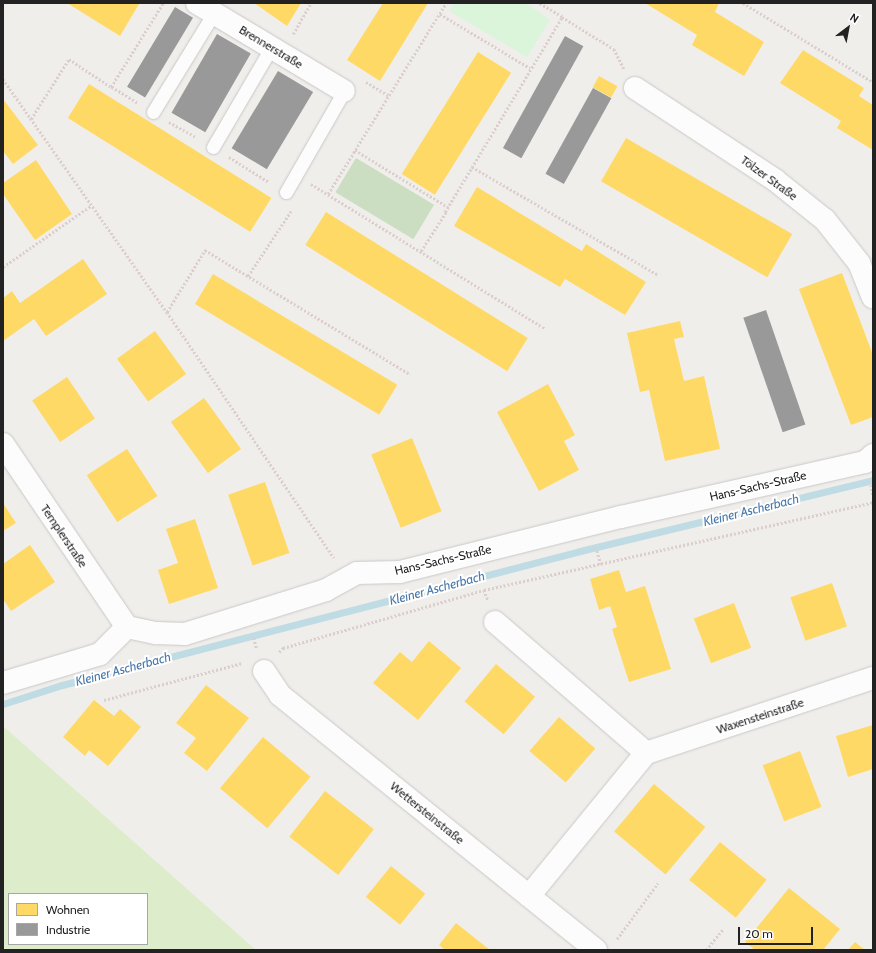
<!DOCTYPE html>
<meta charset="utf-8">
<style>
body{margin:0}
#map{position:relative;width:876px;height:953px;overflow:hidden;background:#f0eeeb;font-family:Cabin,sans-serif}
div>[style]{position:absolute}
.grass>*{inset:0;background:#ddeccb}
.forest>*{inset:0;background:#cbdec1;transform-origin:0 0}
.park>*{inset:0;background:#daf5da}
.homes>*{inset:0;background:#ffd966;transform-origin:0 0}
.industry>*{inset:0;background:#999;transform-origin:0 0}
.stream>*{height:7px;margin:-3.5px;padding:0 3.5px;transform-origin:3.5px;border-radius:3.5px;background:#bfdbe3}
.path>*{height:2.5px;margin-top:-1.25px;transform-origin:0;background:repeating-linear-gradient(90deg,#dccecd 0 2px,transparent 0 4px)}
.roads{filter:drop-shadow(0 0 1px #c9c8c7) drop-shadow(0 0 1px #c9c8c7)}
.lane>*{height:13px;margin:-6.5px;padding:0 6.5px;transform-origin:6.5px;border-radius:6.5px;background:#fdfcfc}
.street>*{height:22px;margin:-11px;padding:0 11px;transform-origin:11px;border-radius:11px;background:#fdfcfc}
span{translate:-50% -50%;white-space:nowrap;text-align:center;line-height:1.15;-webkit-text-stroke:4px #fff;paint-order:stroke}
.street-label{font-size:12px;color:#222}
.water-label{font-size:13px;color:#4a7aab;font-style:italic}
.frame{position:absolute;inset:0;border:4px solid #222;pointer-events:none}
.legend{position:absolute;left:8px;top:893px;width:140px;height:52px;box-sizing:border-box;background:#fff;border:1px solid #a7a7a7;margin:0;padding:5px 7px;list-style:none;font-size:12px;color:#222}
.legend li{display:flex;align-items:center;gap:8px;height:20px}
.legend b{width:20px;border:1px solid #a7a7a7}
.north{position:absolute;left:828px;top:8px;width:40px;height:40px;-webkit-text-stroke:3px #fff;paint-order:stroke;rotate:32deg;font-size:11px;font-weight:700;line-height:16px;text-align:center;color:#222}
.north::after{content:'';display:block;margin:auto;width:14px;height:18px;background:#222;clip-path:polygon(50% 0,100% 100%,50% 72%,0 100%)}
.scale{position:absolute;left:738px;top:927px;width:75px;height:18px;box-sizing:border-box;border:2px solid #222;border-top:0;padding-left:5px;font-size:12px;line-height:14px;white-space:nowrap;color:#222;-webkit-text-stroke:3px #fff;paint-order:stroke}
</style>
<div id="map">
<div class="grass">
<div style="clip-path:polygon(evenodd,3px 726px,256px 950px,3px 950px,3px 726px,9px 894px,147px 894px,147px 944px,9px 944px,9px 894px)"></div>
</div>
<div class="forest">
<div style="left:356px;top:158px;width:91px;height:40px;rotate:31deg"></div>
</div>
<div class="park">
<div style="clip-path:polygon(454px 3px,526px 3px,550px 20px,527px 57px,449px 11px)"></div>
</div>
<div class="homes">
<div style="clip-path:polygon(67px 3px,138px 3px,139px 4px,120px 36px)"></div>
<div style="clip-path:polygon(254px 3px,301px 3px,287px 26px)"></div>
<div style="clip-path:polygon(383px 3px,428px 3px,380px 81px,347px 60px)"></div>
<div style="clip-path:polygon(645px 3px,719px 3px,715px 12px,764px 42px,744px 76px,692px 45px,697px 35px)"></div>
<div style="clip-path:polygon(803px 50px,864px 88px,859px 96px,873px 105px,873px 150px,837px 128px,841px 121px,780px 83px)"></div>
<div style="left:478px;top:52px;width:39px;height:144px;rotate:32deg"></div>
<div style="left:599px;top:76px;width:21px;height:13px;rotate:29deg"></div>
<div style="left:89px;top:84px;width:215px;height:40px;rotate:32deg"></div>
<div style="clip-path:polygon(3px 99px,38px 145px,13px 164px,3px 151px)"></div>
<div style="left:626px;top:138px;width:192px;height:50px;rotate:30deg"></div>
<div style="clip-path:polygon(36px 160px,72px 214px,35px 240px,3px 194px,3px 183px)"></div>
<div style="clip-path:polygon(477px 187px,582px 251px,586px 244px,646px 282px,625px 315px,565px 279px,560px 287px,454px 226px)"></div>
<div style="left:326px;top:212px;width:238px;height:39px;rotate:32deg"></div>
<div style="clip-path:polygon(83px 259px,107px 294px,46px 336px,34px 319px,3px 341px,3px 298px,12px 291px,20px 303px)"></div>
<div style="clip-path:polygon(842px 273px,873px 355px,873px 417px,851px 425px,799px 289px)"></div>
<div style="left:213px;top:274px;width:215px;height:35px;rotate:31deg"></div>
<div style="clip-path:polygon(680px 321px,684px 337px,674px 339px,684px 381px,704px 376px,720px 449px,665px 461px,649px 390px,640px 392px,627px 333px)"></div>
<div style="left:155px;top:331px;width:53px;height:47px;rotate:54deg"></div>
<div style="left:67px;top:377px;width:50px;height:42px;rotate:56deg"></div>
<div style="clip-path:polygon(548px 384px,575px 435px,564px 441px,579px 470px,539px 491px,497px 412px)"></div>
<div style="left:204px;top:398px;width:63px;height:41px;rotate:54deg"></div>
<div style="left:412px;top:438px;width:79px;height:44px;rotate:68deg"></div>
<div style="left:127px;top:449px;width:56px;height:48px;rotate:57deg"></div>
<div style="left:265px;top:482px;width:75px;height:39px;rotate:71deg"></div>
<div style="clip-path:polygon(3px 503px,16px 523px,3px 531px)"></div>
<div style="clip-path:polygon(195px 519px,218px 588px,169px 604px,158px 570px,178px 563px,166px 529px)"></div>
<div style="clip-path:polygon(30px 545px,55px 582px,11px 611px,3px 599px,3px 564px)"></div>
<div style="clip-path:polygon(619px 570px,626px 592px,645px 586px,671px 669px,629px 682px,612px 629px,617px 627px,610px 606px,599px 610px,590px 579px)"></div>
<div style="left:832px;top:583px;width:46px;height:44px;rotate:71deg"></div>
<div style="left:734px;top:603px;width:48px;height:43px;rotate:69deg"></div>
<div style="clip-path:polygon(429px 641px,461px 668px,418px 720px,373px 683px,400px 652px,412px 662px)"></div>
<div style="left:496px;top:664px;width:51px;height:49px;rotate:40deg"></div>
<div style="clip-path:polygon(206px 685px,249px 718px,207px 771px,184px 753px,196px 738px,176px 723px)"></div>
<div style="clip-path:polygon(94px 700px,114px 716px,120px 709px,141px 727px,108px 766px,89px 750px,85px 756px,63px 737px)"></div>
<div style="left:559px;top:717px;width:48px;height:45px;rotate:41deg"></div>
<div style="clip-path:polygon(873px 725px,873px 769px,848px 777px,836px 736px)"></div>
<div style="left:263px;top:737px;width:62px;height:67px;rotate:40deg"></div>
<div style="left:800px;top:751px;width:60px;height:40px;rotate:69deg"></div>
<div style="left:654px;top:784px;width:67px;height:62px;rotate:40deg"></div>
<div style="left:325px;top:791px;width:62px;height:58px;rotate:38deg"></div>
<div style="left:720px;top:842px;width:60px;height:49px;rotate:39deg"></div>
<div style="left:391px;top:866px;width:44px;height:40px;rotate:39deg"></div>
<div style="clip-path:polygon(789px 888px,840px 929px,823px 950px,755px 950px,745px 942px)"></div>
<div style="clip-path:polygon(456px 923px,490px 950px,445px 950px,439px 945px)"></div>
<div style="clip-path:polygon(855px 942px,865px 950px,848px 950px)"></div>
</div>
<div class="industry">
<div style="left:175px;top:7px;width:21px;height:93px;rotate:31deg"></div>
<div style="left:217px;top:34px;width:39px;height:91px;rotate:30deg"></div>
<div style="left:565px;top:36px;width:21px;height:128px;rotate:29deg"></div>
<div style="left:278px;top:71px;width:41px;height:90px;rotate:31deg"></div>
<div style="left:593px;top:88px;width:21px;height:98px;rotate:29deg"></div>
<div style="left:766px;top:310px;width:121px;height:24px;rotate:71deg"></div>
</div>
<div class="stream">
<div style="left:3px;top:704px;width:62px;rotate:-17.9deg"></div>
<div style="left:62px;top:685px;width:535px;rotate:-14.5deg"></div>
<div style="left:580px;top:551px;width:301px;rotate:-13.6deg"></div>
</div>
<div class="path">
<div style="left:743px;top:3px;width:152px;rotate:31.3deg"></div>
<div style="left:440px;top:14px;width:105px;rotate:31deg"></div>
<div style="left:562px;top:17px;width:61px;rotate:31.6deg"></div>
<div style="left:614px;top:49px;width:22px;rotate:63deg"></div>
<div style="left:293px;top:34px;width:36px;rotate:-60deg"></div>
<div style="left:3px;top:79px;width:285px;rotate:54.9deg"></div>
<div style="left:167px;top:312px;width:297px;rotate:55.8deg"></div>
<div style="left:366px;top:82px;width:27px;rotate:31deg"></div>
<div style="left:137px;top:103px;width:31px;rotate:-148deg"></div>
<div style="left:111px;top:87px;width:99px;rotate:-58.2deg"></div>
<div style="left:31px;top:119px;width:71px;rotate:-57.7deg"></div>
<div style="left:69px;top:59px;width:50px;rotate:33.7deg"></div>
<div style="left:169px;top:122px;width:31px;rotate:29deg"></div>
<div style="left:355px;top:150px;width:109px;rotate:31.5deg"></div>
<div style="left:229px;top:157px;width:47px;rotate:32deg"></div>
<div style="left:472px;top:167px;width:215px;rotate:30.1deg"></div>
<div style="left:311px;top:184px;width:276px;rotate:31.7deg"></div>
<div style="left:328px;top:194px;width:225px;rotate:-58.3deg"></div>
<div style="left:445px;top:212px;width:227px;rotate:-59deg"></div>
<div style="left:562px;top:17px;width:27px;rotate:-149deg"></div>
<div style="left:421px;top:251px;width:46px;rotate:-57.3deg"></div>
<div style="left:3px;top:267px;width:108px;rotate:-34.9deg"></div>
<div style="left:248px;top:276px;width:78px;rotate:-56.5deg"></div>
<div style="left:167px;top:312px;width:73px;rotate:-58.5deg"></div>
<div style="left:205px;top:250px;width:240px;rotate:31.2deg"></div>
<div style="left:871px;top:485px;width:10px;rotate:79deg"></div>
<div style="left:596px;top:547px;width:18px;rotate:74deg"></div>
<div style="left:484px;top:590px;width:11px;rotate:68deg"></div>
<div style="left:254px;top:638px;width:12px;rotate:76deg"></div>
<div style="left:279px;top:652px;width:6px;rotate:-45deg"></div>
<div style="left:283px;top:648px;width:209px;rotate:-16.1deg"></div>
<div style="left:484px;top:590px;width:399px;rotate:-12.7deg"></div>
<div style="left:104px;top:700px;width:143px;rotate:-15deg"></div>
<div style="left:617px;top:939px;width:69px;rotate:-53.8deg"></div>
<div style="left:706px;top:950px;width:26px;rotate:-51deg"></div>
</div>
<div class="roads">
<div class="lane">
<div style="left:153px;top:112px;width:116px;rotate:-58.4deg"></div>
<div style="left:213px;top:147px;width:115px;rotate:-59.6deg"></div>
<div style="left:286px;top:192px;width:116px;rotate:-60.1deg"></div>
</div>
<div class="street">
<div style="left:197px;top:3px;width:171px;rotate:30.9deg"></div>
<div style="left:635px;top:88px;width:168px;rotate:33.3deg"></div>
<div style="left:775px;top:180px;width:64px;rotate:38.7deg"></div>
<div style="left:825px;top:220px;width:55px;rotate:51.7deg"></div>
<div style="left:859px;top:263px;width:37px;rotate:68deg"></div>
<div style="left:3px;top:444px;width:221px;rotate:55.9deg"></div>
<div style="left:495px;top:622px;width:200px;rotate:40.9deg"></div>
<div style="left:264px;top:671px;width:29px;rotate:56deg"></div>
<div style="left:280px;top:695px;width:406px;rotate:38.9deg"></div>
<div style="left:3px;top:683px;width:101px;rotate:-16.6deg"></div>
<div style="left:100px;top:654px;width:38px;rotate:-45deg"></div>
<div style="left:127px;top:627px;width:30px;rotate:12deg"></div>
<div style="left:156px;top:633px;width:29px;rotate:2deg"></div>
<div style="left:185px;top:634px;width:148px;rotate:-17.3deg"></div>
<div style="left:326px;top:590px;width:35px;rotate:-29deg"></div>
<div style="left:357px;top:573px;width:43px;rotate:-1.3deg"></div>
<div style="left:400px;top:572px;width:228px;rotate:-14deg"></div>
<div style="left:621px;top:517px;width:250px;rotate:-12.7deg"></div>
<div style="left:865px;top:462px;width:11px;rotate:-41deg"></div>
<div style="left:529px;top:896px;width:185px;rotate:-50.7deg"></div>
<div style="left:646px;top:753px;width:239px;rotate:-18.3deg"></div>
</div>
</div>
<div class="street-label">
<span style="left:271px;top:47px;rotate:31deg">Brennerstraße</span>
<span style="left:769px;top:178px;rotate:36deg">Tölzer Straße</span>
<span style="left:758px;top:486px;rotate:-13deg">Hans-Sachs-Straße</span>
<span style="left:64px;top:536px;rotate:56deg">Templerstraße</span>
<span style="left:443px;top:560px;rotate:-13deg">Hans-Sachs-Straße</span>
<span style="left:760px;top:716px;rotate:-18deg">Waxensteinstraße</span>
<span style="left:427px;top:813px;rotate:39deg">Wettersteinstraße</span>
</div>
<div class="water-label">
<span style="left:751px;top:510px;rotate:-14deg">Kleiner Ascherbach</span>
<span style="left:437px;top:588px;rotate:-15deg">Kleiner Ascherbach</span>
<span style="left:123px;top:669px;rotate:-15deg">Kleiner Ascherbach</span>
</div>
<div class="frame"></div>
<ul class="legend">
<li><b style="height:11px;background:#ffd966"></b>Wohnen</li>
<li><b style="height:11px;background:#999"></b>Industrie</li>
</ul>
<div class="north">N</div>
<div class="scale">20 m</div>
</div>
